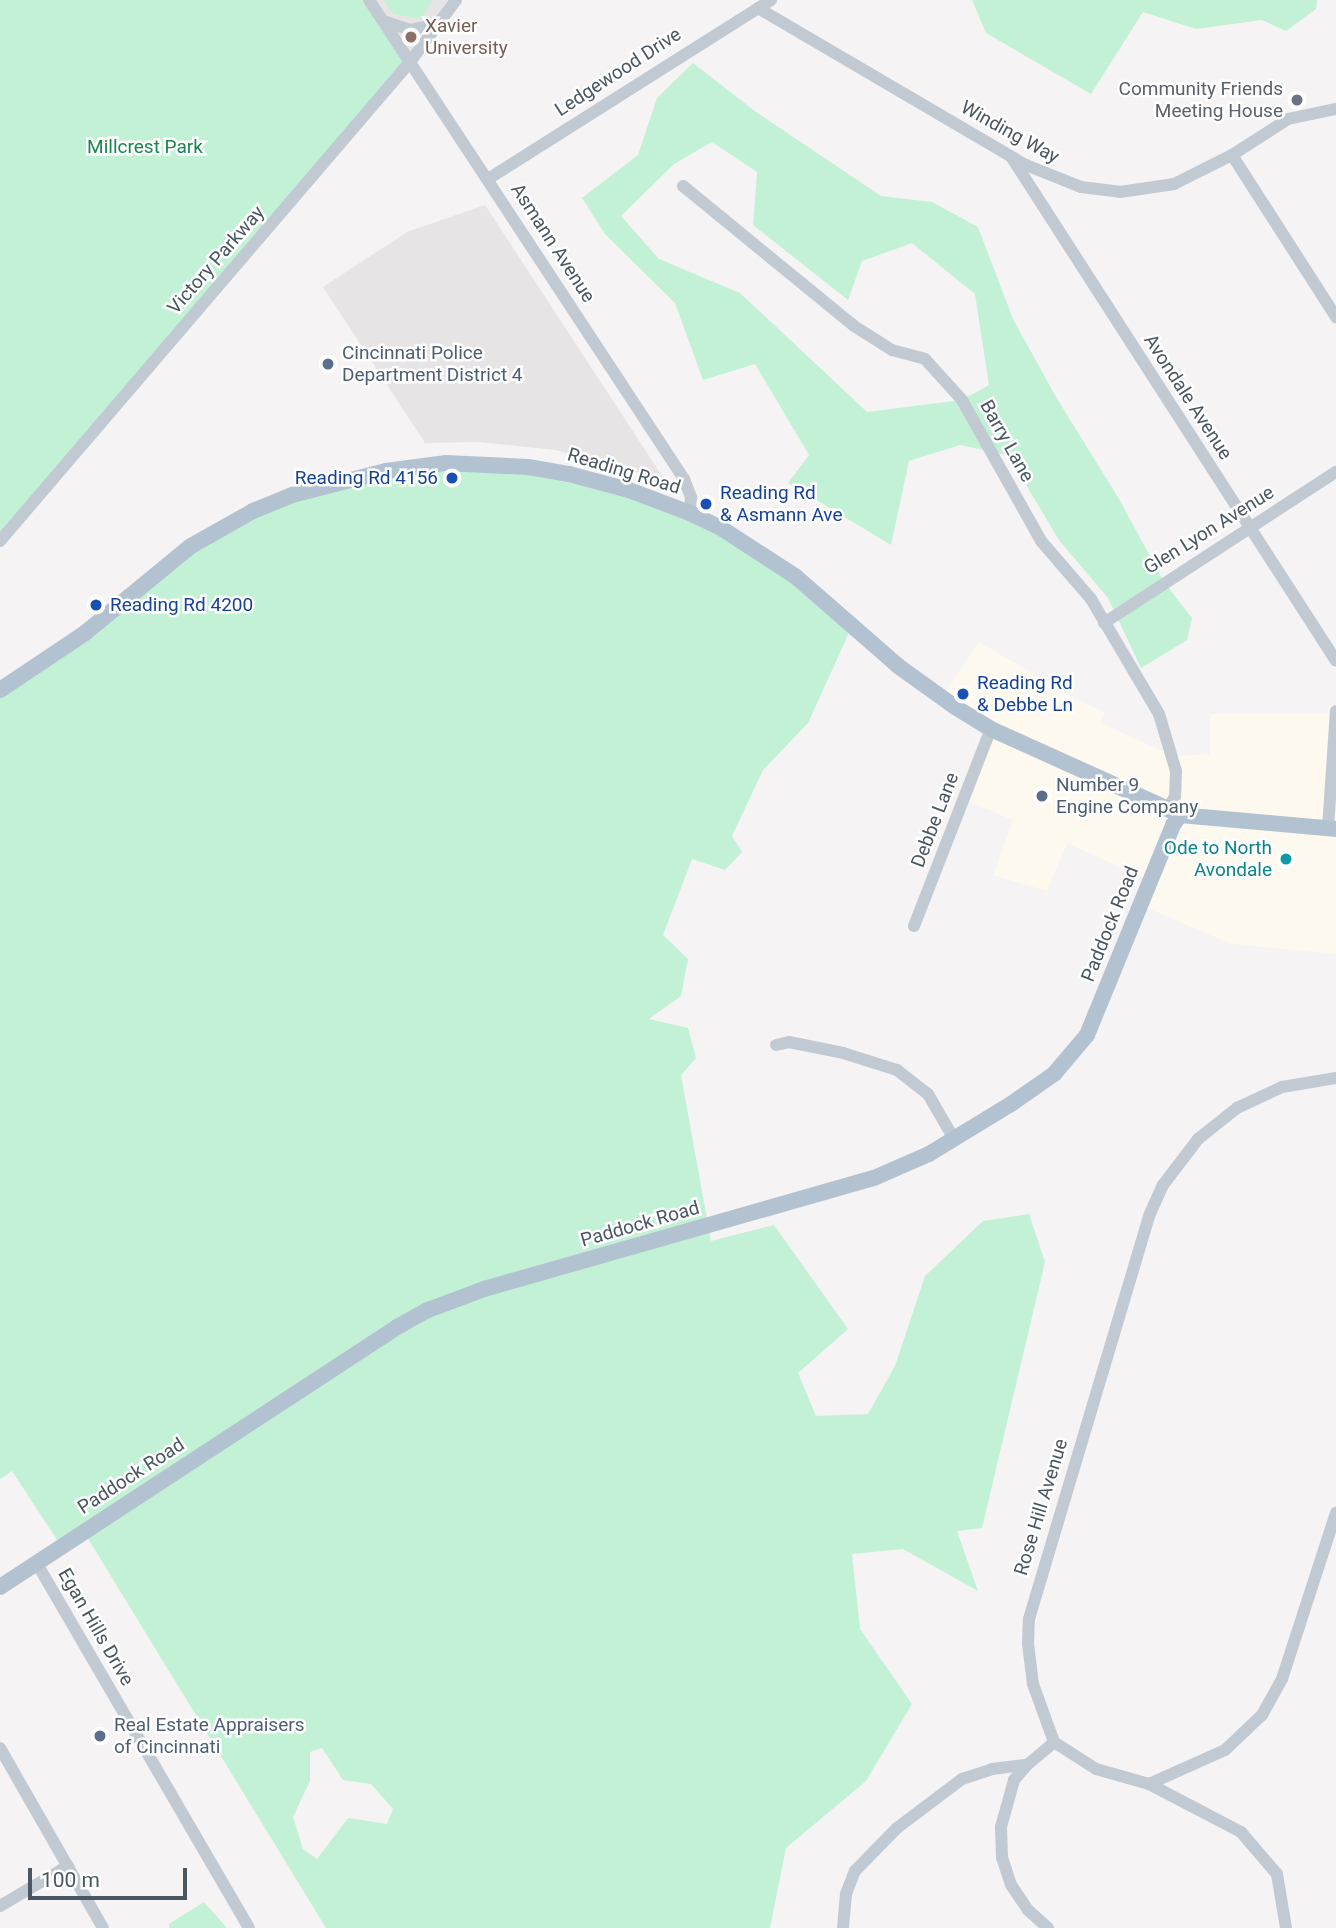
<!DOCTYPE html>
<style>
body{margin:0}
#map{position:relative;width:1336px;height:1928px;overflow:hidden;background:#f5f3f3;font-family:Roboto,sans-serif}
div>[style]{position:absolute}
.commercial>*{inset:0;background:#fdf9ef}
.education>*{inset:0;background:#e6e4e5}
.green>*{inset:0;background:#c3f1d5}
.minor>*{height:12px;margin:-6px;padding:0 6px;transform-origin:6px;border-radius:6px;background:#c1cad2}
.major>*{height:16px;margin:-8px;padding:0 8px;transform-origin:8px;border-radius:8px;background:#b3c2d1}
.dots>*{width:19px;height:19px;translate:-50% -50%;box-sizing:border-box;border:4px solid #fff;border-radius:50%}
span{translate:-50% -50%;white-space:nowrap;text-align:center;line-height:1.15;-webkit-text-stroke:5px #fff;paint-order:stroke}
.education-label{font-size:19px;color:#785e54}
.left{translate:0 -50%;text-align:left}
.street-label{font-size:19px;color:#4a5661}
.worship-label{font-size:19px;color:#5b616d}
.right{translate:-100% -50%;text-align:right}
.park-label{font-size:19px;color:#17864f}
.service-label{font-size:19px;color:#4e5e75}
.transit-label{font-size:19px;color:#164399}
.culture-label{font-size:19px;color:#0d838f}
.scale{position:absolute;left:28px;top:1868px;width:159px;height:32px;box-sizing:border-box;border:4px solid #4a5661;border-top:0;padding-left:9px;font-size:21px;line-height:24px;white-space:nowrap;color:#4a5661;-webkit-text-stroke:5px #fff;paint-order:stroke}
</style>
<div id="map">
<div class="commercial">
<div style="clip-path:polygon(979px 642px,1078px 700px,1105px 712px,1100px 723px,1174px 756px,1210px 754px,1210px 714px,1336px 714px,1336px 954px,1231px 944px,1140px 905px,1150px 881px,1067px 843px,1047px 891px,993px 875px,1013px 820px,964px 799px,991px 729px,942px 697px)"></div>
</div>
<div class="education">
<div style="clip-path:polygon(369px 0,456px 0,410px 62px)"></div>
<div style="clip-path:polygon(485px 205px,666px 482px,615px 465px,555px 450px,478px 442px,425px 443px,323px 287px,407px 232px)"></div>
</div>
<div class="green">
<div style="clip-path:polygon(0 0,369px 0,410px 62px,0 541px)"></div>
<div style="clip-path:polygon(384px 0,432px 0,422px 19px,393px 14px)"></div>
<div style="clip-path:polygon(972px 0,1317px 0,1316px 9px,1286px 31px,1262px 20px,1196px 29px,1143px 12px,1091px 94px,986px 33px)"></div>
<div style="clip-path:polygon(evenodd,693px 63px,756px 112px,881px 196px,932px 202px,978px 227px,1013px 319px,1056px 397px,1119px 499px,1164px 582px,1192px 618px,1187px 640px,1141px 668px,1108px 598px,1059px 540px,1008px 455px,960px 445px,909px 461px,891px 545px,788px 483px,809px 455px,755px 364px,703px 380px,675px 303px,605px 234px,582px 198px,638px 155px,657px 98px,693px 63px,712px 142px,757px 172px,753px 225px,848px 300px,862px 261px,912px 243px,975px 294px,989px 385px,962px 400px,867px 412px,740px 293px,659px 259px,621px 216px,674px 164px,712px 142px)"></div>
<div style="clip-path:polygon(evenodd,528px 467px,690px 513px,853px 624px,808px 723px,763px 770px,732px 836px,742px 852px,725px 870px,692px 859px,663px 935px,688px 959px,681px 996px,649px 1019px,688px 1028px,696px 1058px,681px 1075px,711px 1241px,774px 1225px,848px 1329px,798px 1373px,816px 1416px,868px 1414px,895px 1366px,925px 1276px,983px 1221px,1029px 1214px,1045px 1262px,982px 1528px,957px 1531px,978px 1591px,903px 1549px,852px 1554px,860px 1629px,912px 1704px,866px 1781px,786px 1848px,770px 1928px,326px 1928px,84px 1532px,61px 1546px,12px 1471px,0 1479px,0 690px,222px 526px,386px 471px,528px 467px,322px 1748px,343px 1780px,371px 1784px,393px 1809px,387px 1824px,348px 1818px,317px 1859px,303px 1849px,293px 1817px,310px 1781px,310px 1752px,322px 1748px)"></div>
<div style="clip-path:polygon(204px 1902px,227px 1928px,169px 1928px,169px 1924px)"></div>
</div>
<div class="minor">
<div style="left:369px;top:0;width:573px;rotate:56.67deg"></div>
<div style="left:684px;top:479px;width:19px;rotate:69deg"></div>
<div style="left:691px;top:497px;width:16px;rotate:94deg"></div>
<div style="left:758px;top:8px;width:311px;rotate:30.4deg"></div>
<div style="left:1026px;top:165px;width:59px;rotate:21.8deg"></div>
<div style="left:1081px;top:187px;width:39px;rotate:7deg"></div>
<div style="left:1120px;top:192px;width:55px;rotate:-8.4deg"></div>
<div style="left:1174px;top:184px;width:65px;rotate:-26.6deg"></div>
<div style="left:1232px;top:155px;width:67px;rotate:-32.7deg"></div>
<div style="left:1288px;top:119px;width:49px;rotate:-11.8deg"></div>
<div style="left:383px;top:21px;width:28px;rotate:18deg"></div>
<div style="left:410px;top:30px;width:29px;rotate:-12deg"></div>
<div style="left:1232px;top:155px;width:193px;rotate:57.3deg"></div>
<div style="left:1012px;top:158px;width:598px;rotate:57.21deg"></div>
<div style="left:488px;top:179px;width:335px;rotate:-32.3deg"></div>
<div style="left:683px;top:186px;width:221px;rotate:39.3deg"></div>
<div style="left:854px;top:326px;width:45px;rotate:32.3deg"></div>
<div style="left:892px;top:350px;width:34px;rotate:15deg"></div>
<div style="left:925px;top:359px;width:55px;rotate:47.9deg"></div>
<div style="left:962px;top:400px;width:162px;rotate:60.7deg"></div>
<div style="left:1041px;top:541px;width:77px;rotate:49.2deg"></div>
<div style="left:1091px;top:599px;width:134px;rotate:59.4deg"></div>
<div style="left:1159px;top:714px;width:59px;rotate:73.4deg"></div>
<div style="left:1176px;top:771px;width:25px;rotate:92deg"></div>
<div style="left:1175px;top:796px;width:15px;rotate:118deg"></div>
<div style="left:0;top:541px;width:631px;rotate:-49.44deg"></div>
<div style="left:410px;top:62px;width:77px;rotate:-53.4deg"></div>
<div style="left:1104px;top:623px;width:277px;rotate:-33.1deg"></div>
<div style="left:1328px;top:828px;width:117px;rotate:-86.1deg"></div>
<div style="left:914px;top:926px;width:212px;rotate:-68.7deg"></div>
<div style="left:776px;top:1045px;width:13px;rotate:-13deg"></div>
<div style="left:789px;top:1042px;width:55px;rotate:11.5deg"></div>
<div style="left:843px;top:1053px;width:57px;rotate:17.5deg"></div>
<div style="left:897px;top:1070px;width:39px;rotate:38deg"></div>
<div style="left:928px;top:1094px;width:52px;rotate:60deg"></div>
<div style="left:36px;top:1562px;width:423px;rotate:59.8deg"></div>
<div style="left:0;top:1748px;width:207px;rotate:60.2deg"></div>
<div style="left:1149px;top:1784px;width:83px;rotate:-24.1deg"></div>
<div style="left:1225px;top:1750px;width:51px;rotate:-43.4deg"></div>
<div style="left:1262px;top:1715px;width:41px;rotate:-60.9deg"></div>
<div style="left:1282px;top:1679px;width:175px;rotate:-72deg"></div>
<div style="left:0;top:1906px;width:79px;rotate:-30.5deg"></div>
<div style="left:843px;top:1928px;width:34px;rotate:-85deg"></div>
<div style="left:846px;top:1894px;width:25px;rotate:-69deg"></div>
<div style="left:855px;top:1871px;width:60px;rotate:-45.7deg"></div>
<div style="left:897px;top:1828px;width:81px;rotate:-37deg"></div>
<div style="left:962px;top:1779px;width:32px;rotate:-18deg"></div>
<div style="left:992px;top:1769px;width:35px;rotate:-7deg"></div>
<div style="left:1048px;top:1928px;width:27px;rotate:-138deg"></div>
<div style="left:1028px;top:1910px;width:30px;rotate:-124deg"></div>
<div style="left:1011px;top:1885px;width:29px;rotate:-108deg"></div>
<div style="left:1002px;top:1857px;width:30px;rotate:-92deg"></div>
<div style="left:1001px;top:1827px;width:49px;rotate:-74.5deg"></div>
<div style="left:1014px;top:1780px;width:20px;rotate:-49deg"></div>
<div style="left:1027px;top:1765px;width:35px;rotate:-40deg"></div>
<div style="left:1286px;top:1928px;width:55px;rotate:-99.5deg"></div>
<div style="left:1277px;top:1874px;width:55px;rotate:-130.6deg"></div>
<div style="left:1241px;top:1832px;width:104px;rotate:-152.4deg"></div>
<div style="left:1149px;top:1784px;width:55px;rotate:-164.2deg"></div>
<div style="left:1096px;top:1769px;width:50px;rotate:-147.3deg"></div>
<div style="left:1054px;top:1742px;width:62px;rotate:-109.9deg"></div>
<div style="left:1033px;top:1684px;width:40px;rotate:-97.1deg"></div>
<div style="left:1028px;top:1644px;width:25px;rotate:-88deg"></div>
<div style="left:1029px;top:1619px;width:420px;rotate:-73.4deg"></div>
<div style="left:1149px;top:1216px;width:34px;rotate:-66deg"></div>
<div style="left:1163px;top:1185px;width:58px;rotate:-52.7deg"></div>
<div style="left:1198px;top:1139px;width:50px;rotate:-38.5deg"></div>
<div style="left:1237px;top:1108px;width:50px;rotate:-25deg"></div>
<div style="left:1282px;top:1087px;width:55px;rotate:-9.5deg"></div>
</div>
<div class="major">
<div style="left:0;top:690px;width:102px;rotate:-33.8deg"></div>
<div style="left:85px;top:633px;width:137px;rotate:-39.4deg"></div>
<div style="left:191px;top:546px;width:71px;rotate:-29.4deg"></div>
<div style="left:253px;top:511px;width:42px;rotate:-22.3deg"></div>
<div style="left:292px;top:495px;width:97px;rotate:-14.3deg"></div>
<div style="left:386px;top:471px;width:61px;rotate:-7.6deg"></div>
<div style="left:446px;top:463px;width:82px;rotate:2.8deg"></div>
<div style="left:528px;top:467px;width:42px;rotate:9.7deg"></div>
<div style="left:569px;top:474px;width:62px;rotate:14.9deg"></div>
<div style="left:629px;top:490px;width:65px;rotate:20.7deg"></div>
<div style="left:690px;top:513px;width:34px;rotate:26deg"></div>
<div style="left:721px;top:528px;width:88px;rotate:33deg"></div>
<div style="left:795px;top:576px;width:137px;rotate:41.1deg"></div>
<div style="left:898px;top:666px;width:70px;rotate:35.7deg"></div>
<div style="left:955px;top:707px;width:42px;rotate:31.4deg"></div>
<div style="left:991px;top:729px;width:194px;rotate:24.3deg"></div>
<div style="left:1168px;top:809px;width:13px;rotate:27deg"></div>
<div style="left:1180px;top:815px;width:157px;rotate:5.1deg"></div>
<div style="left:0;top:1587px;width:475px;rotate:-33.2deg"></div>
<div style="left:397px;top:1327px;width:35px;rotate:-29deg"></div>
<div style="left:428px;top:1310px;width:60px;rotate:-20.6deg"></div>
<div style="left:484px;top:1289px;width:405px;rotate:-15.9deg"></div>
<div style="left:874px;top:1178px;width:60px;rotate:-23.6deg"></div>
<div style="left:929px;top:1154px;width:96px;rotate:-31.4deg"></div>
<div style="left:1011px;top:1104px;width:52px;rotate:-34.9deg"></div>
<div style="left:1054px;top:1074px;width:51px;rotate:-49.8deg"></div>
<div style="left:1087px;top:1035px;width:227px;rotate:-67.7deg"></div>
<div style="left:1173px;top:825px;width:12px;rotate:-55deg"></div>
</div>
<div class="dots">
<div style="left:411px;top:37px;background:#8d6e63"></div>
<div style="left:1297px;top:100px;background:#6b7280"></div>
<div style="left:328px;top:364px;background:#5c6f8a"></div>
<div style="left:452px;top:478px;background:#1a4fb4"></div>
<div style="left:706px;top:504px;background:#1a4fb4"></div>
<div style="left:96px;top:605px;background:#1a4fb4"></div>
<div style="left:963px;top:694px;background:#1a4fb4"></div>
<div style="left:1042px;top:796px;background:#5c6f8a"></div>
<div style="left:1286px;top:859px;background:#0f9aa8"></div>
<div style="left:100px;top:1736px;background:#5c6f8a"></div>
</div>
<div class="education-label">
<span class="left" style="left:425px;top:37px">Xavier<br>University</span>
</div>
<div class="street-label">
<span style="left:618px;top:72px;rotate:-33deg">Ledgewood Drive</span>
<span style="left:1010px;top:132px;rotate:29deg">Winding Way</span>
<span style="left:553px;top:243px;rotate:57deg">Asmann Avenue</span>
<span style="left:216px;top:260px;rotate:-49deg">Victory Parkway</span>
<span style="left:1188px;top:397px;rotate:57deg">Avondale Avenue</span>
<span style="left:1007px;top:441px;rotate:61deg">Barry Lane</span>
<span style="left:624px;top:471px;rotate:17deg">Reading Road</span>
<span style="left:1209px;top:530px;rotate:-32deg">Glen Lyon Avenue</span>
<span style="left:935px;top:820px;rotate:-69deg">Debbe Lane</span>
<span style="left:1110px;top:924px;rotate:-68deg">Paddock Road</span>
<span style="left:640px;top:1224px;rotate:-16deg">Paddock Road</span>
<span style="left:131px;top:1476px;rotate:-33deg">Paddock Road</span>
<span style="left:1041px;top:1507px;rotate:-73deg">Rose Hill Avenue</span>
<span style="left:96px;top:1627px;rotate:60deg">Egan Hills Drive</span>
</div>
<div class="worship-label">
<span class="right" style="left:1283px;top:100px">Community Friends<br>Meeting House</span>
</div>
<div class="park-label">
<span style="left:145px;top:147px">Millcrest Park</span>
</div>
<div class="service-label">
<span class="left" style="left:342px;top:364px">Cincinnati Police<br>Department District 4</span>
<span class="left" style="left:1056px;top:796px">Number 9<br>Engine Company</span>
<span class="left" style="left:114px;top:1736px">Real Estate Appraisers<br>of Cincinnati</span>
</div>
<div class="transit-label">
<span class="right" style="left:438px;top:478px">Reading Rd 4156</span>
<span class="left" style="left:720px;top:504px">Reading Rd<br>&amp; Asmann Ave</span>
<span class="left" style="left:110px;top:605px">Reading Rd 4200</span>
<span class="left" style="left:977px;top:694px">Reading Rd<br>&amp; Debbe Ln</span>
</div>
<div class="culture-label">
<span class="right" style="left:1272px;top:859px">Ode to North<br>Avondale</span>
</div>
<div class="scale">100 m</div>
</div>
